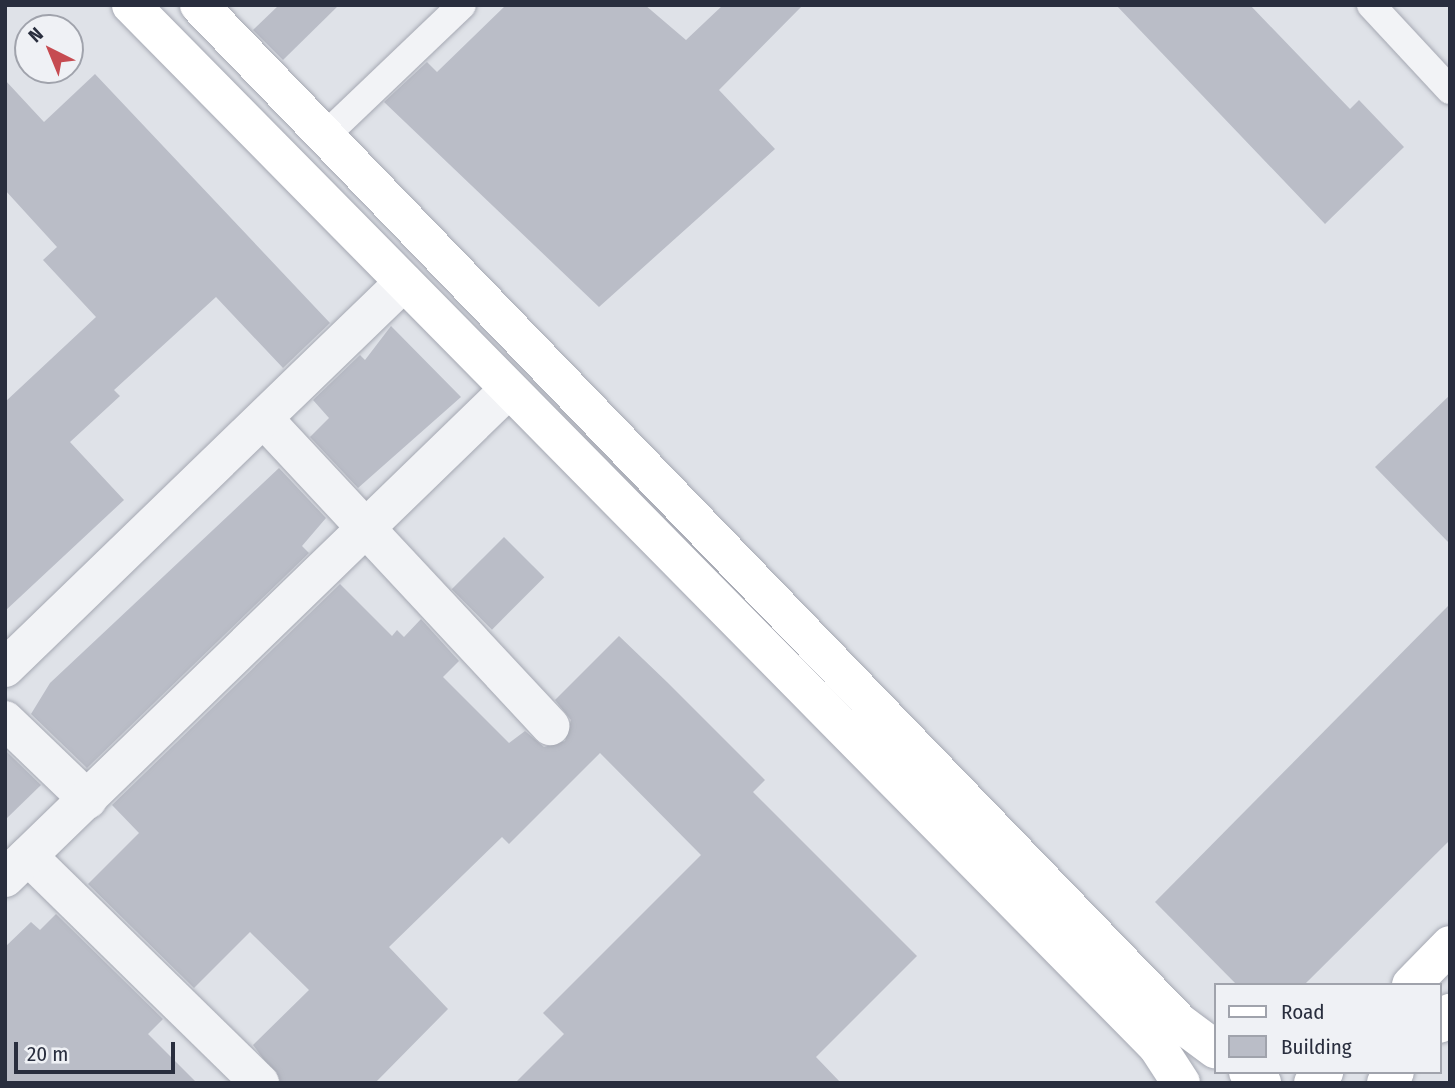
<!DOCTYPE html>
<style>
body{margin:0}
#map{position:relative;width:1455px;height:1088px;overflow:hidden;background:#dfe2e8;font-family:"Fira Sans Condensed",sans-serif}
div>[style]{position:absolute}
.building>*{inset:0;background:#babdc7;transform-origin:0 0}
.roads{filter:drop-shadow(0 0 2px #a5a8b2) drop-shadow(0 0 2px #a5a8b2)}
.lane>*{height:28px;margin:-14px;padding:0 14px;transform-origin:14px;border-radius:14px;background:#f2f3f6}
.street>*{height:38px;margin:-19px;padding:0 19px;transform-origin:19px;border-radius:19px;background:#f2f3f6}
.secondary>*{height:38px;margin:-19px;padding:0 19px;transform-origin:19px;border-radius:19px;background:#fff}
span{translate:-50% -50%;white-space:nowrap;text-align:center;line-height:1.15;-webkit-text-stroke:6px #eff1f5;paint-order:stroke}
.frame{position:absolute;inset:0;border:7px solid #292e3e;pointer-events:none}
.legend{position:absolute;left:1214px;top:983px;width:228px;height:91px;box-sizing:border-box;background:#eff1f5;border:2px solid #a0a3ac;margin:0;padding:9px 12px;list-style:none;font-size:21px;color:#292e3e}
.legend li{display:flex;align-items:center;gap:14px;height:35px}
.legend b{width:35px;border:2px solid #a0a3ac}
.north{position:absolute;left:14px;top:14px;width:70px;height:70px;box-sizing:border-box;background:#eff1f5;border:2px solid #a0a3ac;border-radius:50%;rotate:317deg;font-size:19px;font-weight:700;line-height:28px;text-align:center;color:#292e3e}
.north::after{content:'';display:block;margin:auto;width:24px;height:32px;background:#c64b51;clip-path:polygon(50% 0,100% 100%,50% 72%,0 100%)}
.scale{position:absolute;left:14px;top:1042px;width:161px;height:32px;box-sizing:border-box;border:4px solid #292e3e;border-top:0;padding-left:9px;font-size:21px;line-height:24px;white-space:nowrap;color:#292e3e;-webkit-text-stroke:5px #eff1f5;paint-order:stroke}
</style>
<div id="map">
<div class="building">
<div style="clip-path:polygon(279px 5px,339px 5px,283px 60px,253px 30px)"></div>
<div style="clip-path:polygon(506px 5px,645px 5px,686px 40px,723px 5px,803px 5px,719px 90px,775px 149px,599px 307px,384px 102px,427px 62px,437px 72px)"></div>
<div style="clip-path:polygon(1116px 5px,1250px 5px,1350px 109px,1359px 100px,1404px 147px,1325px 224px)"></div>
<div style="clip-path:polygon(95px 74px,330px 323px,283px 368px,216px 297px,114px 390px,120px 396px,70px 442px,124px 500px,5px 611px,5px 402px,96px 317px,43px 260px,57px 247px,5px 190px,5px 80px,44px 122px)"></div>
<div style="clip-path:polygon(391px 326px,461px 397px,358px 488px,310px 437px,329px 418px,313px 400px,360px 355px,365px 360px)"></div>
<div style="clip-path:polygon(1450px 395px,1450px 544px,1375px 467px)"></div>
<div style="clip-path:polygon(279px 468px,326px 518px,302px 546px,309px 553px,87px 768px,31px 714px,50px 683px)"></div>
<div style="left:504px;top:537px;width:57px;height:74px;rotate:45deg"></div>
<div style="clip-path:polygon(340px 584px,392px 636px,397px 630px,404px 637px,421px 619px,459px 661px,443px 677px,509px 743px,525px 731px,544px 747px,565px 741px,571px 720px,555px 700px,619px 636px,667px 682px,765px 780px,753px 792px,917px 956px,816px 1057px,841px 1083px,515px 1083px,564px 1034px,543px 1013px,701px 855px,600px 753px,509px 844px,502px 837px,389px 947px,448px 1009px,375px 1083px,281px 1083px,253px 1045px,309px 990px,250px 932px,194px 988px,88px 884px,139px 833px,112px 805px)"></div>
<div style="clip-path:polygon(1450px 604px,1450px 840px,1304px 985px,1237px 985px,1155px 902px)"></div>
<div style="clip-path:polygon(7px 752px,41px 785px,5px 820px,5px 755px)"></div>
<div style="clip-path:polygon(56px 914px,163px 1019px,148px 1034px,197px 1083px,5px 1083px,5px 947px,31px 922px,40px 930px)"></div>
</div>
<div class="roads">
<div class="lane">
<div style="left:1371px;top:5px;width:116px;rotate:47.1deg"></div>
<div style="left:328px;top:133px;width:185px;rotate:-43.7deg"></div>
</div>
<div class="street">
<div style="left:264px;top:419px;width:420px;rotate:47deg"></div>
<div style="left:5px;top:668px;width:555px;rotate:-44.05deg"></div>
<div style="left:5px;top:720px;width:115px;rotate:43.9deg"></div>
<div style="left:28px;top:856px;width:325px;rotate:44.4deg"></div>
<div style="left:5px;top:878px;width:702px;rotate:-44.13deg"></div>
</div>
<div class="secondary">
<div style="left:131px;top:5px;width:1462px;rotate:45.42deg"></div>
<div style="left:1157px;top:1046px;width:44px;rotate:57deg"></div>
<div style="left:199px;top:5px;width:1414px;rotate:46.06deg"></div>
<div style="left:1180px;top:1023px;width:44px;rotate:36.6deg"></div>
<div style="left:1411px;top:985px;width:56px;rotate:-45.7deg"></div>
<div style="left:1439px;top:1024px;width:16px;rotate:-45deg"></div>
<div style="left:1248px;top:1072px;width:18px;rotate:38deg"></div>
<div style="left:1313px;top:1083px;width:16px;rotate:-45deg"></div>
<div style="left:1386px;top:1083px;width:14px;rotate:-51deg"></div>
</div>
</div>
<div class="frame"></div>
<ul class="legend">
<li><b style="height:9px;background:#fff"></b>Road</li>
<li><b style="height:19px;background:#babdc7"></b>Building</li>
</ul>
<div class="north">N</div>
<div class="scale">20 m</div>
</div>
